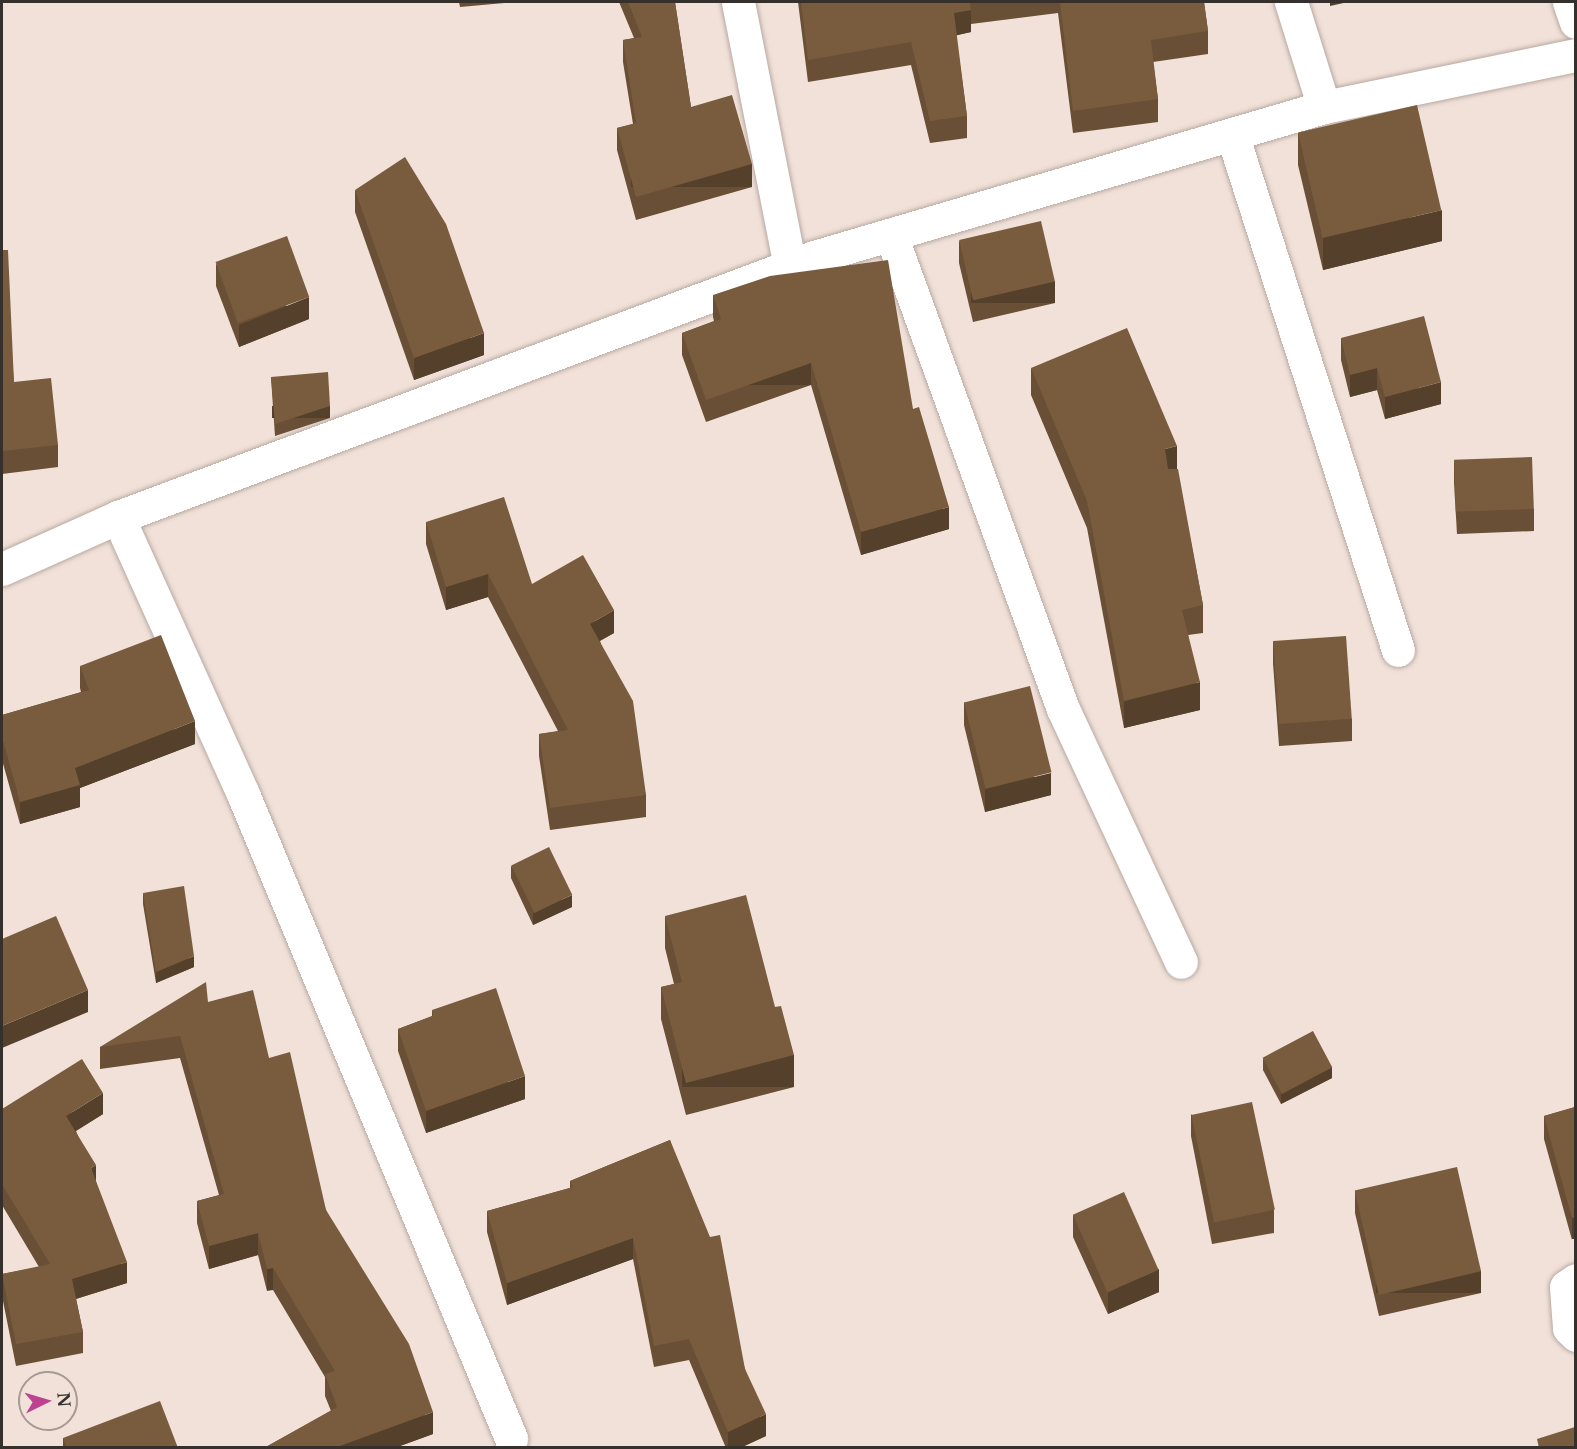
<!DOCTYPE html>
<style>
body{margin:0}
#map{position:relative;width:1577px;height:1449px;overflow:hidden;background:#f1e1d9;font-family:"Libre Baskerville",serif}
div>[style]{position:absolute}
.roads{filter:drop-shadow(0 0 2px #b8a9a1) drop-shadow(0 0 2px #b8a9a1)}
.minor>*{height:33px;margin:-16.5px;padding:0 16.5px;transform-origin:16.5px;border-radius:16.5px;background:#fff}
.wall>*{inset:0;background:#684f35}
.shaded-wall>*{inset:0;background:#55402b;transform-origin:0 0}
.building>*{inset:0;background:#795c3e;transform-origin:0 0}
span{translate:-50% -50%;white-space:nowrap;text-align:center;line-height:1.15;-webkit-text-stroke:6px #f1e1d9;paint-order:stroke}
.frame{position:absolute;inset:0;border:3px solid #36302d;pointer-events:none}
.north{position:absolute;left:18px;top:1371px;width:60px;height:60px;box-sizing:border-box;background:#f1e1d9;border:2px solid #a69a94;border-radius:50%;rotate:85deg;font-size:16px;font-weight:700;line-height:24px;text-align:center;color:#36302d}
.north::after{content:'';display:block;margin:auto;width:21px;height:27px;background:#be4292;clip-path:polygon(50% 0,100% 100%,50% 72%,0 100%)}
</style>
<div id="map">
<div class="roads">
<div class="minor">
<div style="left:738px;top:2px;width:269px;rotate:78.9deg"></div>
<div style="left:1291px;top:2px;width:110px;rotate:72.6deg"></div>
<div style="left:1569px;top:2px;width:21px;rotate:71deg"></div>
<div style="left:1232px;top:134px;width:542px;rotate:72.17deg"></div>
<div style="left:891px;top:235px;width:504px;rotate:70.06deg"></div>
<div style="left:1063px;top:709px;width:279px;rotate:65deg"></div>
<div style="left:118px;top:517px;width:304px;rotate:65.7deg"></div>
<div style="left:243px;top:794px;width:698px;rotate:67.41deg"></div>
<div style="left:2px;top:569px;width:127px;rotate:-24.1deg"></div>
<div style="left:118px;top:517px;width:743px;rotate:-20.48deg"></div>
<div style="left:814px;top:257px;width:532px;rotate:-16.39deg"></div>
<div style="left:1324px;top:107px;width:257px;rotate:-11.7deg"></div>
<div style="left:1576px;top:1280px;width:12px;rotate:145deg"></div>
<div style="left:1566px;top:1287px;width:41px;rotate:85.8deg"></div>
<div style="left:1569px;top:1328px;width:10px;rotate:45deg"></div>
</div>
</div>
<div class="wall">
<div style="clip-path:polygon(459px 2px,515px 2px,460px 7px)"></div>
<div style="clip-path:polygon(619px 2px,675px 2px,691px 107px,752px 187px,636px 220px,617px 150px,617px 128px,633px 124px,623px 62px,623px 40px,634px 38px)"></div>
<div style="clip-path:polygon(798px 2px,1204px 2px,1208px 31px,1208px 54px,1153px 62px,1158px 99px,1158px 122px,1073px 133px,1058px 13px,971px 24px,971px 32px,956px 35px,967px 116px,967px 138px,930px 143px,911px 65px,808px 82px)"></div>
<div style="clip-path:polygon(1298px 133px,1442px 241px,1323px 270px,1298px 165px)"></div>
<div style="clip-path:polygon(355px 190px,484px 355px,414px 380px,355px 212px)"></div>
<div style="clip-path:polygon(959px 241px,1055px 303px,973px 322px,959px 263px)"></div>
<div style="clip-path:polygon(2px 250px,14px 382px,58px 445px,58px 467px,2px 474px)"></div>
<div style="clip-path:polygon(216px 264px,309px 319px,239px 347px,216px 286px)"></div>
<div style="clip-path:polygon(713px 295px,913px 409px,949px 529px,861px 555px,811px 385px,706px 422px,682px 355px,682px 333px,714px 321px,713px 317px)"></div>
<div style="clip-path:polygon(1341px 338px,1441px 404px,1385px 419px,1377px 390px,1350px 397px,1341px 360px)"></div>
<div style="clip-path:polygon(1031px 368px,1177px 469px,1203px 605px,1203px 633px,1188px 635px,1200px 710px,1124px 728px,1087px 528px,1031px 395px)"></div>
<div style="clip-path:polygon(271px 377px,330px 418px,275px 436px)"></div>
<div style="clip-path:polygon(1454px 461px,1534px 509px,1534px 531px,1457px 534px,1454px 483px)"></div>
<div style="clip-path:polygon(426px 522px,614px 633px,600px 641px,646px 795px,646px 817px,550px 830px,539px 756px,539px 734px,558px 731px,488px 597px,446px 610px,426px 544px)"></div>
<div style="clip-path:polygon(1273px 641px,1352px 719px,1352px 741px,1279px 746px,1273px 663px)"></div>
<div style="clip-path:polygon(80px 666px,195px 744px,80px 788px,80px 807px,20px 824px,2px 760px,2px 715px,81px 692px,80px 688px)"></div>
<div style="clip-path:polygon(964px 702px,1051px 795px,985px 812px,964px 725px)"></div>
<div style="clip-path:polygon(511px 866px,572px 907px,533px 925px,511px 878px)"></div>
<div style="clip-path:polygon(143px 893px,194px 967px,156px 983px,143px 904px)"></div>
<div style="clip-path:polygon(665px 916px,775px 1007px,794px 1087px,686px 1115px,661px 1019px,661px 987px,674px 984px,665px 948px)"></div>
<div style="clip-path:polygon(208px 1002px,269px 1058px,326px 1210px,433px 1434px,395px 1448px,264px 1448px,331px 1411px,325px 1396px,325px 1377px,273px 1290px,267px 1291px,258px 1255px,209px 1269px,197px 1223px,197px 1201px,219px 1195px,180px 1058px,100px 1069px,100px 1047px)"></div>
<div style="clip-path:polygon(432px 1010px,525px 1099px,426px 1133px,398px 1051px,398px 1029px,432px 1016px)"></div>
<div style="clip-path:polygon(1263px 1059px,1332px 1078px,1281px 1104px,1263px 1070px)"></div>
<div style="clip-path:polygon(1575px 1107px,1572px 1240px,1544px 1139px,1544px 1116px)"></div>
<div style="clip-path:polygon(2px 1109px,103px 1114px,76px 1131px,96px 1182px,127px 1283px,76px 1299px,83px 1332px,83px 1353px,16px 1366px,2px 1296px,2px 1274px,39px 1267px,2px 1205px)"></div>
<div style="clip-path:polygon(1191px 1114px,1274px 1210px,1274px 1233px,1212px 1244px,1191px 1136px)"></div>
<div style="clip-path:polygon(670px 1140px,745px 1369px,766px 1436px,740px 1448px,726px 1448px,689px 1360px,654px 1367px,633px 1259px,507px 1305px,487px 1232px,487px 1211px,570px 1188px,570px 1181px)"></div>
<div style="clip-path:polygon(1355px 1191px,1481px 1293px,1379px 1316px,1355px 1213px)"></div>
<div style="clip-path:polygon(1073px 1215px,1159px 1292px,1108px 1314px,1073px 1237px)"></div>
<div style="clip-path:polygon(63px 1438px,178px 1448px,63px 1448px)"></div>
</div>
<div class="shaded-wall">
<div style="clip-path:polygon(1330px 2px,1348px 2px,1330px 6px)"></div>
<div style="clip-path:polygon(971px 10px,971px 32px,954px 36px,954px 13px)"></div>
<div style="left:752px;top:164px;width:23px;height:121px;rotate:90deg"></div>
<div style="clip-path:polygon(1442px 210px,1442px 241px,1323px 270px,1323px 238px)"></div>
<div style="left:1055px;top:281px;width:22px;height:84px;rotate:90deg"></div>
<div style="clip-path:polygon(309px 297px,309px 319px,239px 347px,239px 325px)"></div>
<div style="clip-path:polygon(484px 333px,484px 355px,414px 380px,414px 358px)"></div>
<div style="left:811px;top:363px;width:22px;height:111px;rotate:90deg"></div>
<div style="clip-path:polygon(1377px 368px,1377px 390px,1350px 397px,1350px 375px)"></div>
<div style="clip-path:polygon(1441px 382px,1441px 404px,1385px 419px,1385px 397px)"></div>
<div style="left:330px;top:406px;width:12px;height:58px;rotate:90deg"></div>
<div style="clip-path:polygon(1177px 446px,1177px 473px,1165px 476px,1165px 449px)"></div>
<div style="clip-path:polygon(949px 507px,949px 529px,861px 555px,861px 532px)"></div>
<div style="clip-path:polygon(488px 574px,488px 597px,446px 610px,446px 587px)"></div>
<div style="clip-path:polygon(614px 610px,614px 633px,590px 646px,590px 624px)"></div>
<div style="clip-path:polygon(1200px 682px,1200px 710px,1124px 728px,1124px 701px)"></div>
<div style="clip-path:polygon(195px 721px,195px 744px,80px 788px,80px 807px,20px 824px,20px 802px,75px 768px)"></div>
<div style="clip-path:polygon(1051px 773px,1051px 795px,985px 812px,985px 789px)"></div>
<div style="clip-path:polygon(572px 895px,572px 907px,533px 925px,533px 913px)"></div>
<div style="clip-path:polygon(194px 956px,194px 967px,156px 983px,156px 972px)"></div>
<div style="clip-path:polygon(88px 990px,88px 1012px,2px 1048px,2px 1026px)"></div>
<div style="left:794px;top:1055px;width:32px;height:112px;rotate:90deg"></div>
<div style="clip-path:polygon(1332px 1067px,1332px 1078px,1281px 1104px,1281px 1093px)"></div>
<div style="clip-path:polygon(525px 1076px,525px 1099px,426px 1133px,426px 1111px)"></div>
<div style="clip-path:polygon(103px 1093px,103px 1114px,66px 1137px,66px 1116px)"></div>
<div style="clip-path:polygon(96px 1165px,96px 1186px,91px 1168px)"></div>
<div style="left:1575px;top:1217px;width:22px;height:3px;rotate:90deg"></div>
<div style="clip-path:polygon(258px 1233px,258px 1255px,209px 1269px,209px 1246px)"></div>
<div style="clip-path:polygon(633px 1238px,633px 1259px,507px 1305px,507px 1283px)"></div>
<div style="clip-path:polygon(127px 1262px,127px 1283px,72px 1300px,72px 1279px)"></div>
<div style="left:273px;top:1268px;width:22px;height:6px;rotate:90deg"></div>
<div style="clip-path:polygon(1159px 1269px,1159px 1292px,1108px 1314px,1108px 1292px)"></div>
<div style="left:1481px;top:1271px;width:22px;height:105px;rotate:90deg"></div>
<div style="clip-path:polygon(433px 1412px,433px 1434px,394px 1448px,334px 1448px)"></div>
<div style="clip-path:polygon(766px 1414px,766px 1436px,740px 1448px,728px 1448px,728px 1432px)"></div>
</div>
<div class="building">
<div style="clip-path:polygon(628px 2px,675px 2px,691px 107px,732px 95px,752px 164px,636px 197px,617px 128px,636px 123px,623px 40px,642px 37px)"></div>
<div style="clip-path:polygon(801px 2px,972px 2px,970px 2px,971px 10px,954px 13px,967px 116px,930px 121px,911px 42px,808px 60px)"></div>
<div style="clip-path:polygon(1060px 2px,1204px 2px,1208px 31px,1151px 40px,1158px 99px,1073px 111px)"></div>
<div style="left:1417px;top:105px;width:108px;height:122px;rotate:77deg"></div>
<div style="clip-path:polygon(405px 157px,446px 224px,484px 333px,414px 358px,355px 190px)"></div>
<div style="left:1041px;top:221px;width:62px;height:84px;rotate:77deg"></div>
<div style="left:287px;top:236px;width:65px;height:76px;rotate:70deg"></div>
<div style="clip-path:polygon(2px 250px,8px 250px,14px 382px,51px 378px,58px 445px,2px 451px)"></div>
<div style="clip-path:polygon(888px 260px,913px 409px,919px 407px,949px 507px,861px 532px,811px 363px,706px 400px,682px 333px,721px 319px,713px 295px,770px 276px)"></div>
<div style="clip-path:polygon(1424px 316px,1441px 382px,1385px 397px,1377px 368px,1350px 375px,1341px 338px)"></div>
<div style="clip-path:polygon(1127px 328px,1177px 446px,1165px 449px,1168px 469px,1178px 469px,1203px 605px,1182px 610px,1200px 682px,1124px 701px,1087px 501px,1031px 368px)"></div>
<div style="clip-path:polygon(328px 372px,330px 406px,275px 424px,271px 377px)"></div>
<div style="left:1532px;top:457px;width:52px;height:78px;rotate:88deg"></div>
<div style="clip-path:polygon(504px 497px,532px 584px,583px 555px,614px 610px,590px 624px,633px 701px,646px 795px,550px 808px,539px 734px,568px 730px,488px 574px,446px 587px,426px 522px)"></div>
<div style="clip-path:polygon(161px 635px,195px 721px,75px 768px,80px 785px,20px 802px,2px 737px,2px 715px,89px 690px,80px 666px)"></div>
<div style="left:1346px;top:636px;width:83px;height:73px;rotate:86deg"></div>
<div style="left:1030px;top:686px;width:89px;height:68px;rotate:76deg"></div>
<div style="left:549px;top:847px;width:53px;height:42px;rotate:64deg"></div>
<div style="clip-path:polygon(184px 886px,194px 956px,156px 972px,143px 893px)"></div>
<div style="clip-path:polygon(746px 895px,775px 1007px,781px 1006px,794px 1055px,686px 1083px,661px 987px,682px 982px,665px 916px)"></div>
<div style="clip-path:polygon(56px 916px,88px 990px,2px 1026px,2px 939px)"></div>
<div style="clip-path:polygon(206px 982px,208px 1002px,253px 990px,269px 1058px,290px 1052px,326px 1210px,409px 1344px,433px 1412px,334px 1448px,264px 1448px,337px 1407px,325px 1374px,335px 1371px,273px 1268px,267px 1269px,258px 1233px,209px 1246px,197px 1201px,224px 1194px,180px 1036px,100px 1047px)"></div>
<div style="clip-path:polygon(496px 988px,525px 1076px,426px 1111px,398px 1029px,433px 1016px,432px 1010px)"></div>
<div style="left:1313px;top:1031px;width:41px;height:57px;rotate:62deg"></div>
<div style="clip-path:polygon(82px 1059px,103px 1093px,66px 1116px,96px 1165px,91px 1168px,127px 1262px,72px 1279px,83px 1332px,16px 1344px,2px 1274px,50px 1264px,2px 1184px,2px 1109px)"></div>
<div style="left:1252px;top:1102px;width:110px;height:62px;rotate:78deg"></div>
<div style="clip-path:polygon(1575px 1107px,1575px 1217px,1572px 1218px,1544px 1116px)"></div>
<div style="clip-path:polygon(670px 1140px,710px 1237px,720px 1235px,745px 1369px,766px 1414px,728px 1432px,689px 1339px,654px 1346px,633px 1238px,507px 1283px,487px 1211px,573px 1187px,570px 1181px)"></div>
<div style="left:1457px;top:1167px;width:107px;height:105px;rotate:77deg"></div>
<div style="left:1124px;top:1192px;width:85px;height:56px;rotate:66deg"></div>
<div style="clip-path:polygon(160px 1401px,178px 1448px,67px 1448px,63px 1438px)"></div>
<div style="clip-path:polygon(1575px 1427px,1575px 1448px,1539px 1448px,1537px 1439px)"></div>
</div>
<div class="frame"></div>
<div class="north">N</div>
</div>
